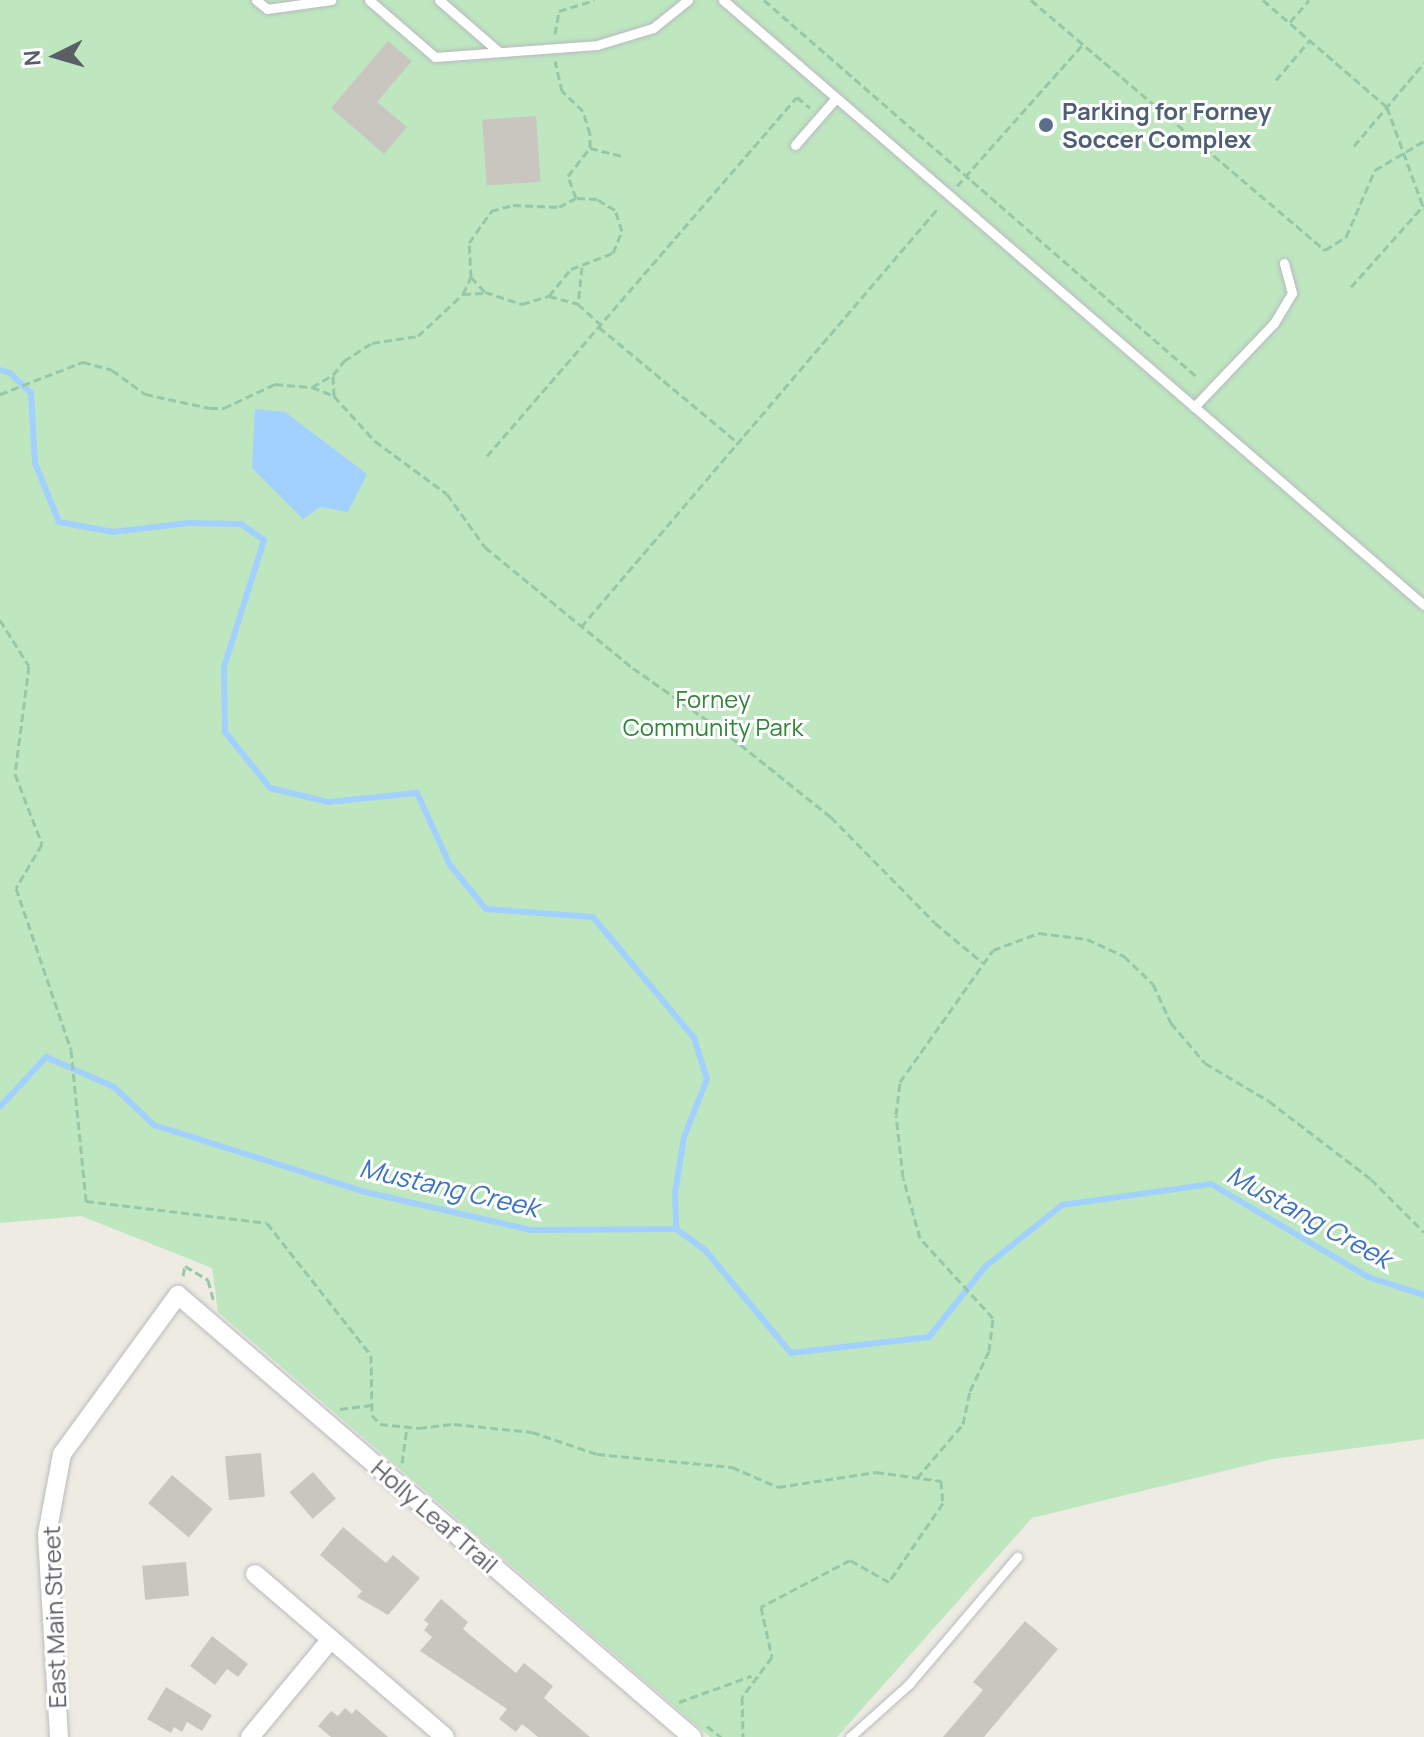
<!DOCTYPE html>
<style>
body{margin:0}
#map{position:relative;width:1424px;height:1737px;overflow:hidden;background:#eeece2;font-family:Manrope,sans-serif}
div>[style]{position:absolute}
.green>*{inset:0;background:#bee7c0}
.water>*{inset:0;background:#a2d0ff}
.stream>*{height:6px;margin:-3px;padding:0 3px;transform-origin:3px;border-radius:3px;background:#a2d0ff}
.building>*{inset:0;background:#c9c6c0;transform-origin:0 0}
.path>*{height:3px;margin-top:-1.5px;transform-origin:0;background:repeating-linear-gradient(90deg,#96c8a8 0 8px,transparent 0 12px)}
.roads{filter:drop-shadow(0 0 2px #b8babf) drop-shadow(0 0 2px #b8babf)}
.lane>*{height:9px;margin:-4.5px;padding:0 4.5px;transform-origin:4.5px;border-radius:4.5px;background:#fff}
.street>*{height:18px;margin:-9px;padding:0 9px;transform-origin:9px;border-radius:9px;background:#fff}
.dots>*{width:22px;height:22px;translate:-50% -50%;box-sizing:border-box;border:4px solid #fff;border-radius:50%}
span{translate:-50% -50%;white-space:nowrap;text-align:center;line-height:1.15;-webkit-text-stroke:6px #fff;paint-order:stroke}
.service-label{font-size:24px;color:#4e5e75;font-weight:700}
.left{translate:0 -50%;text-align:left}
.park-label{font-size:24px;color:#31853b}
.street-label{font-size:24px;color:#5b5e64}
.water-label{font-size:26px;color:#3d73bf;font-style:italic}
.north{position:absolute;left:16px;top:16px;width:80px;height:80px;-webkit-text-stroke:6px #fff;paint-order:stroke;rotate:265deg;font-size:22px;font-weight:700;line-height:32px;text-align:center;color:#5b5e64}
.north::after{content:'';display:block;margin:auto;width:28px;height:36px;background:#5b5e64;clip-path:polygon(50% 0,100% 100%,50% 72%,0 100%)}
</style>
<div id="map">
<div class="green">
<div style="clip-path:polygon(0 0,1424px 0,1424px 1439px,1273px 1459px,1032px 1518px,837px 1737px,710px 1737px,218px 1312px,212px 1268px,81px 1216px,0 1223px)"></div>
</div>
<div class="water">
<div style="clip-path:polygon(255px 409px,285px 412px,367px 474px,348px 512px,320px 507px,303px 519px,252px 468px)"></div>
</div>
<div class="stream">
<div style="left:0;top:370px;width:10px;rotate:17deg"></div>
<div style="left:10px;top:373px;width:29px;rotate:44deg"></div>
<div style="left:31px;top:393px;width:70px;rotate:86.7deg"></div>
<div style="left:35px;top:463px;width:64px;rotate:67.9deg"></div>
<div style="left:59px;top:522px;width:55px;rotate:10.5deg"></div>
<div style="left:113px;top:532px;width:76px;rotate:-6.8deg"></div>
<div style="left:188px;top:523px;width:53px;rotate:1.1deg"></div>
<div style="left:241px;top:524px;width:28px;rotate:35deg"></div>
<div style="left:264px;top:540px;width:133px;rotate:107.5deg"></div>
<div style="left:224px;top:667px;width:65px;rotate:89.1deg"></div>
<div style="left:225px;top:732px;width:72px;rotate:51.2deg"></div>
<div style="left:270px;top:788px;width:60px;rotate:13.6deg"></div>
<div style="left:328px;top:802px;width:89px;rotate:-5.8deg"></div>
<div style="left:417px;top:793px;width:79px;rotate:65.4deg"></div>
<div style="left:450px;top:865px;width:57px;rotate:50.7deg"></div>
<div style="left:486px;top:909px;width:107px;rotate:4.3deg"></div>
<div style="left:593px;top:917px;width:158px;rotate:50.1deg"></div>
<div style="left:694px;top:1038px;width:43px;rotate:72.4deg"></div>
<div style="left:707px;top:1079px;width:62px;rotate:111.6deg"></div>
<div style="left:684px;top:1137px;width:57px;rotate:99.1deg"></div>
<div style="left:675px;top:1193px;width:36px;rotate:88deg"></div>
<div style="left:0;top:1107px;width:68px;rotate:-47.4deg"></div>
<div style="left:46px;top:1057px;width:74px;rotate:23.8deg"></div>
<div style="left:114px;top:1087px;width:55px;rotate:43.5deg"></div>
<div style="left:154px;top:1125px;width:221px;rotate:17.6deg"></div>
<div style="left:365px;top:1192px;width:170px;rotate:12.9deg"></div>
<div style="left:531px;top:1230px;width:145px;rotate:-0.4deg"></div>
<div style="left:676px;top:1229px;width:34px;rotate:36deg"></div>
<div style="left:704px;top:1249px;width:136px;rotate:50.1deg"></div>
<div style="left:791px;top:1353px;width:139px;rotate:-6.6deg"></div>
<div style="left:929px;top:1337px;width:90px;rotate:-51.3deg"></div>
<div style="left:985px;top:1267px;width:99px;rotate:-38.8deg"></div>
<div style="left:1062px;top:1205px;width:150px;rotate:-8deg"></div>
<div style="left:1211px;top:1184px;width:182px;rotate:30.6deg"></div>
<div style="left:1368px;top:1277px;width:59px;rotate:17.8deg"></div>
</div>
<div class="building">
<div style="clip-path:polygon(388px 41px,412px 61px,377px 102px,407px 127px,384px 154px,331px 108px)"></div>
<div style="left:536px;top:116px;width:66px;height:54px;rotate:86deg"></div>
<div style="left:261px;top:1453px;width:44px;height:36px;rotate:85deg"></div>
<div style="left:313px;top:1472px;width:35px;height:31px;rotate:49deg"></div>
<div style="left:172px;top:1475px;width:53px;height:37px;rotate:40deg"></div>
<div style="clip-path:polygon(343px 1527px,386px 1563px,393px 1555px,420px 1578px,388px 1615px,357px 1597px,362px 1591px,320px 1555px)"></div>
<div style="left:186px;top:1562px;width:34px;height:44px;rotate:85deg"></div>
<div style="clip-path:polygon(441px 1599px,468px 1622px,463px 1629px,516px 1673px,524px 1663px,553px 1686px,544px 1698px,590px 1737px,538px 1737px,522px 1724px,516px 1732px,499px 1719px,507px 1709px,420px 1651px,432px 1637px,424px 1630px,429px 1624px,424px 1620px)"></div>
<div style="clip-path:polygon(1025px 1621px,1058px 1649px,984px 1737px,943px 1737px,983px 1690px,973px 1682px)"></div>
<div style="clip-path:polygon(212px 1636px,248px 1664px,238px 1677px,227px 1669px,215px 1685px,190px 1666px)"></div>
<div style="clip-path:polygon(166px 1687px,212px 1715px,202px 1731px,187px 1722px,182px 1732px,174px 1727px,171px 1733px,147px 1719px)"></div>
<div style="clip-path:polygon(345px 1708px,352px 1714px,356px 1709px,388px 1737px,331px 1737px,318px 1726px,331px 1711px,338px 1716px)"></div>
</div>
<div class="path">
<div style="left:764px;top:0;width:573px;rotate:41.04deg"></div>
<div style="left:1031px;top:0;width:386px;rotate:40.4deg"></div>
<div style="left:1325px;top:250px;width:25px;rotate:-32deg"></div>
<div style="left:1346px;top:237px;width:73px;rotate:-66.6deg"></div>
<div style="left:1375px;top:170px;width:57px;rotate:-30.6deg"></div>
<div style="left:1263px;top:0;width:164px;rotate:40.8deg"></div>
<div style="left:1387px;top:107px;width:109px;rotate:70.1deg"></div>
<div style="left:1290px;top:22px;width:29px;rotate:-49deg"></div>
<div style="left:555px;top:34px;width:23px;rotate:-80deg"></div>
<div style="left:559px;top:11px;width:37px;rotate:-17deg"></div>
<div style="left:1276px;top:80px;width:52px;rotate:-49.6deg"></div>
<div style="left:1354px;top:146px;width:109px;rotate:-49.9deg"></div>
<div style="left:590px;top:148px;width:36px;rotate:14deg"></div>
<div style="left:957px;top:186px;width:188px;rotate:-48.4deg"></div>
<div style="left:582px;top:267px;width:37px;rotate:96deg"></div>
<div style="left:578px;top:304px;width:30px;rotate:42deg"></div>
<div style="left:471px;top:277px;width:21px;rotate:47deg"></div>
<div style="left:485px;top:292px;width:39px;rotate:18deg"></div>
<div style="left:522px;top:304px;width:28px;rotate:-17deg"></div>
<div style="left:549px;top:296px;width:35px;rotate:-51deg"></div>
<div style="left:571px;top:269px;width:45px;rotate:-20.9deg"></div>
<div style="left:613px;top:253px;width:24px;rotate:-68deg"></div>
<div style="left:622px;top:231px;width:22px;rotate:-108deg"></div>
<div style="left:615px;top:210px;width:21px;rotate:-149deg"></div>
<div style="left:597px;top:199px;width:21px;rotate:-177deg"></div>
<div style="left:1351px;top:287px;width:110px;rotate:-48.3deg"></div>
<div style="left:463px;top:294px;width:20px;rotate:-3deg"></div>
<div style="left:549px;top:296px;width:30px;rotate:15deg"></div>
<div style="left:599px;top:327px;width:180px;rotate:39.8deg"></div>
<div style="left:312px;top:387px;width:24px;rotate:-30deg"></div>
<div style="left:0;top:394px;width:89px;rotate:-21.1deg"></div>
<div style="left:83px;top:362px;width:30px;rotate:15deg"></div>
<div style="left:112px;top:370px;width:41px;rotate:36deg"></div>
<div style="left:145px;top:394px;width:66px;rotate:12.2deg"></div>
<div style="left:210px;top:408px;width:14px"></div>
<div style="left:224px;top:408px;width:56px;rotate:-25.2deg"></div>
<div style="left:275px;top:384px;width:37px;rotate:5deg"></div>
<div style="left:312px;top:387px;width:24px;rotate:22deg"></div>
<div style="left:334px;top:396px;width:61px;rotate:47.7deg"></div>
<div style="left:375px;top:441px;width:89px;rotate:36.4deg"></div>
<div style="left:447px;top:494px;width:65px;rotate:54.4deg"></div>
<div style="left:485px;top:547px;width:191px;rotate:39.3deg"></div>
<div style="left:633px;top:668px;width:120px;rotate:35.1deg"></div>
<div style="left:731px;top:737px;width:128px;rotate:38.7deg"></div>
<div style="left:831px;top:817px;width:148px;rotate:45.5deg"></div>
<div style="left:935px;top:923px;width:62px;rotate:39.8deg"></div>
<div style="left:334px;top:396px;width:21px;rotate:-93deg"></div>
<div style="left:333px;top:375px;width:18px;rotate:-52deg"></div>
<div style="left:344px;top:361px;width:33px;rotate:-33deg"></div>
<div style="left:372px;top:343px;width:47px;rotate:-8.7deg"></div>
<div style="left:418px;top:336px;width:62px;rotate:-43deg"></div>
<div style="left:463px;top:294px;width:19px;rotate:-65deg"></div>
<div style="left:471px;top:277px;width:34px;rotate:-93deg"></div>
<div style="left:469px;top:243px;width:39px;rotate:-55deg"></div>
<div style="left:491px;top:211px;width:23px;rotate:-15deg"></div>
<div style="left:513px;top:205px;width:46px;rotate:2.5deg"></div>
<div style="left:559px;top:207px;width:19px;rotate:-28deg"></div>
<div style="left:576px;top:198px;width:23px;rotate:-110deg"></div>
<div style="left:568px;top:176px;width:36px;rotate:-52deg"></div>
<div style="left:590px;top:148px;width:14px;rotate:-90deg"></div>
<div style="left:590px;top:134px;width:24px;rotate:-107deg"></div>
<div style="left:583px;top:111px;width:29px;rotate:-136deg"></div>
<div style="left:562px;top:91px;width:31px;rotate:-103deg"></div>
<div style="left:487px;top:456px;width:474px;rotate:-49.2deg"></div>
<div style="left:797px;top:97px;width:17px;rotate:40deg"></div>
<div style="left:0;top:620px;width:54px;rotate:57.8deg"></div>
<div style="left:29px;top:666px;width:109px;rotate:97.4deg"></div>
<div style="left:15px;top:774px;width:75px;rotate:68.9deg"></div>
<div style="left:42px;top:844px;width:51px;rotate:120.6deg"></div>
<div style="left:16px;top:888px;width:171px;rotate:71.2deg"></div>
<div style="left:71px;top:1050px;width:152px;rotate:84.3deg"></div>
<div style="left:86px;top:1201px;width:182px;rotate:6.9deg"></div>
<div style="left:267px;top:1223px;width:168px;rotate:51.8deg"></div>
<div style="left:371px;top:1355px;width:60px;rotate:89deg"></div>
<div style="left:372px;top:1415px;width:12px;rotate:48deg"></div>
<div style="left:380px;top:1424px;width:39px;rotate:6deg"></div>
<div style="left:419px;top:1428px;width:35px;rotate:-7deg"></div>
<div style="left:454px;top:1424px;width:78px;rotate:5.9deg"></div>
<div style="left:532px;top:1432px;width:69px;rotate:18.7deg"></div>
<div style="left:597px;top:1454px;width:136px;rotate:5.5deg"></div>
<div style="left:732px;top:1467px;width:50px;rotate:23.5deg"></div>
<div style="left:778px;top:1487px;width:99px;rotate:-8.7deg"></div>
<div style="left:876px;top:1472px;width:66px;rotate:7.9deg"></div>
<div style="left:941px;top:1481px;width:22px;rotate:85deg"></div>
<div style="left:943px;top:1503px;width:96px;rotate:124.4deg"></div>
<div style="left:889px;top:1582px;width:45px;rotate:-150.6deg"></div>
<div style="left:850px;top:1560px;width:101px;rotate:152.2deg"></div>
<div style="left:761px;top:1607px;width:51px;rotate:77.6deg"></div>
<div style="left:772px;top:1657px;width:50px;rotate:126.9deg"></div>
<div style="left:742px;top:1697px;width:40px;rotate:88.6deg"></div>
<div style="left:581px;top:627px;width:552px;rotate:-49.56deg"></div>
<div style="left:183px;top:1276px;width:10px;rotate:-79deg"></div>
<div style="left:185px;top:1266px;width:27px;rotate:31deg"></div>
<div style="left:208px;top:1280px;width:23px;rotate:75deg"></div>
<div style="left:340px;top:1409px;width:32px;rotate:-7deg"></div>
<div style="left:402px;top:1463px;width:35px;rotate:-82deg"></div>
<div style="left:917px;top:1478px;width:71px;rotate:-49.6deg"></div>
<div style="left:963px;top:1424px;width:34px;rotate:-78deg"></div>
<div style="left:970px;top:1391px;width:44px;rotate:-64.6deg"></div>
<div style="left:989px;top:1351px;width:33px;rotate:-83deg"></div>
<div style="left:993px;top:1318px;width:108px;rotate:-132.4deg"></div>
<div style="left:920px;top:1238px;width:63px;rotate:-105.6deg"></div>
<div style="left:903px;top:1177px;width:62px;rotate:-96.4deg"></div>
<div style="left:896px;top:1115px;width:33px;rotate:-83deg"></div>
<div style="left:900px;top:1082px;width:161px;rotate:-54.8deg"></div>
<div style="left:993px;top:950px;width:49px;rotate:-20.3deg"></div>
<div style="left:1039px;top:933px;width:48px;rotate:7.1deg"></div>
<div style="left:1087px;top:939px;width:41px;rotate:24.7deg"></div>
<div style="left:1124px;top:956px;width:40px;rotate:44deg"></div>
<div style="left:1153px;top:984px;width:43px;rotate:65.2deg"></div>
<div style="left:1171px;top:1023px;width:52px;rotate:49.6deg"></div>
<div style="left:1205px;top:1063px;width:74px;rotate:30.7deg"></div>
<div style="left:1269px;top:1101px;width:128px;rotate:37.4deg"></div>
<div style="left:1371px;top:1179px;width:75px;rotate:45deg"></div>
<div style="left:679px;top:1702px;width:77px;rotate:-19.9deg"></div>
<div style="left:707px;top:1726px;width:18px;rotate:38deg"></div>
</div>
<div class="roads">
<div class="lane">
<div style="left:256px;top:0;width:14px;rotate:39deg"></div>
<div style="left:267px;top:9px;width:65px;rotate:-8deg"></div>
<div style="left:369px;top:0;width:87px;rotate:40.8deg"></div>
<div style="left:435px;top:57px;width:162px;rotate:-4.2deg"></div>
<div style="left:597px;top:45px;width:59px;rotate:-16.9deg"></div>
<div style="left:653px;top:28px;width:45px;rotate:-38.7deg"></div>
<div style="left:439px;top:0;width:79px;rotate:40.9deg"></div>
<div style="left:723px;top:0;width:926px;rotate:40.8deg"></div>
<div style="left:795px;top:145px;width:62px;rotate:-48.9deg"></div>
<div style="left:1194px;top:407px;width:116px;rotate:-46.4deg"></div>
<div style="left:1274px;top:323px;width:35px;rotate:-59deg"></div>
<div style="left:1292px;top:293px;width:31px;rotate:-105deg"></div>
<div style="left:850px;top:1737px;width:79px;rotate:-41.9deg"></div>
<div style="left:909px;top:1684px;width:167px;rotate:-49.6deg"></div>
</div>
<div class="street">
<div style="left:255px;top:1574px;width:250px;rotate:40.6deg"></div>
<div style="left:59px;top:1737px;width:203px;rotate:-93.4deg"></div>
<div style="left:47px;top:1534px;width:81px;rotate:-79.4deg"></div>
<div style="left:62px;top:1454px;width:197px;rotate:-53.9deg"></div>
<div style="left:178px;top:1295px;width:678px;rotate:40.69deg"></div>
<div style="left:250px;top:1737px;width:127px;rotate:-50.4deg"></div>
</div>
</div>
<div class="dots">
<div style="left:1046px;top:125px;background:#5c6f8a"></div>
</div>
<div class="service-label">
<span class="left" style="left:1062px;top:125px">Parking for Forney<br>Soccer Complex</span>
</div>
<div class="park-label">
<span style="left:713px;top:713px">Forney<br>Community Park</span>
</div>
<div class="street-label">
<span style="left:435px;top:1516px;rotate:41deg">Holly Leaf Trail</span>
<span style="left:54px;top:1617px;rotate:-92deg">East Main Street</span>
</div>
<div class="water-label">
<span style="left:449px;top:1188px;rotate:13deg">Mustang Creek</span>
<span style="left:1309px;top:1217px;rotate:29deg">Mustang Creek</span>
</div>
<div class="north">N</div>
</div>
